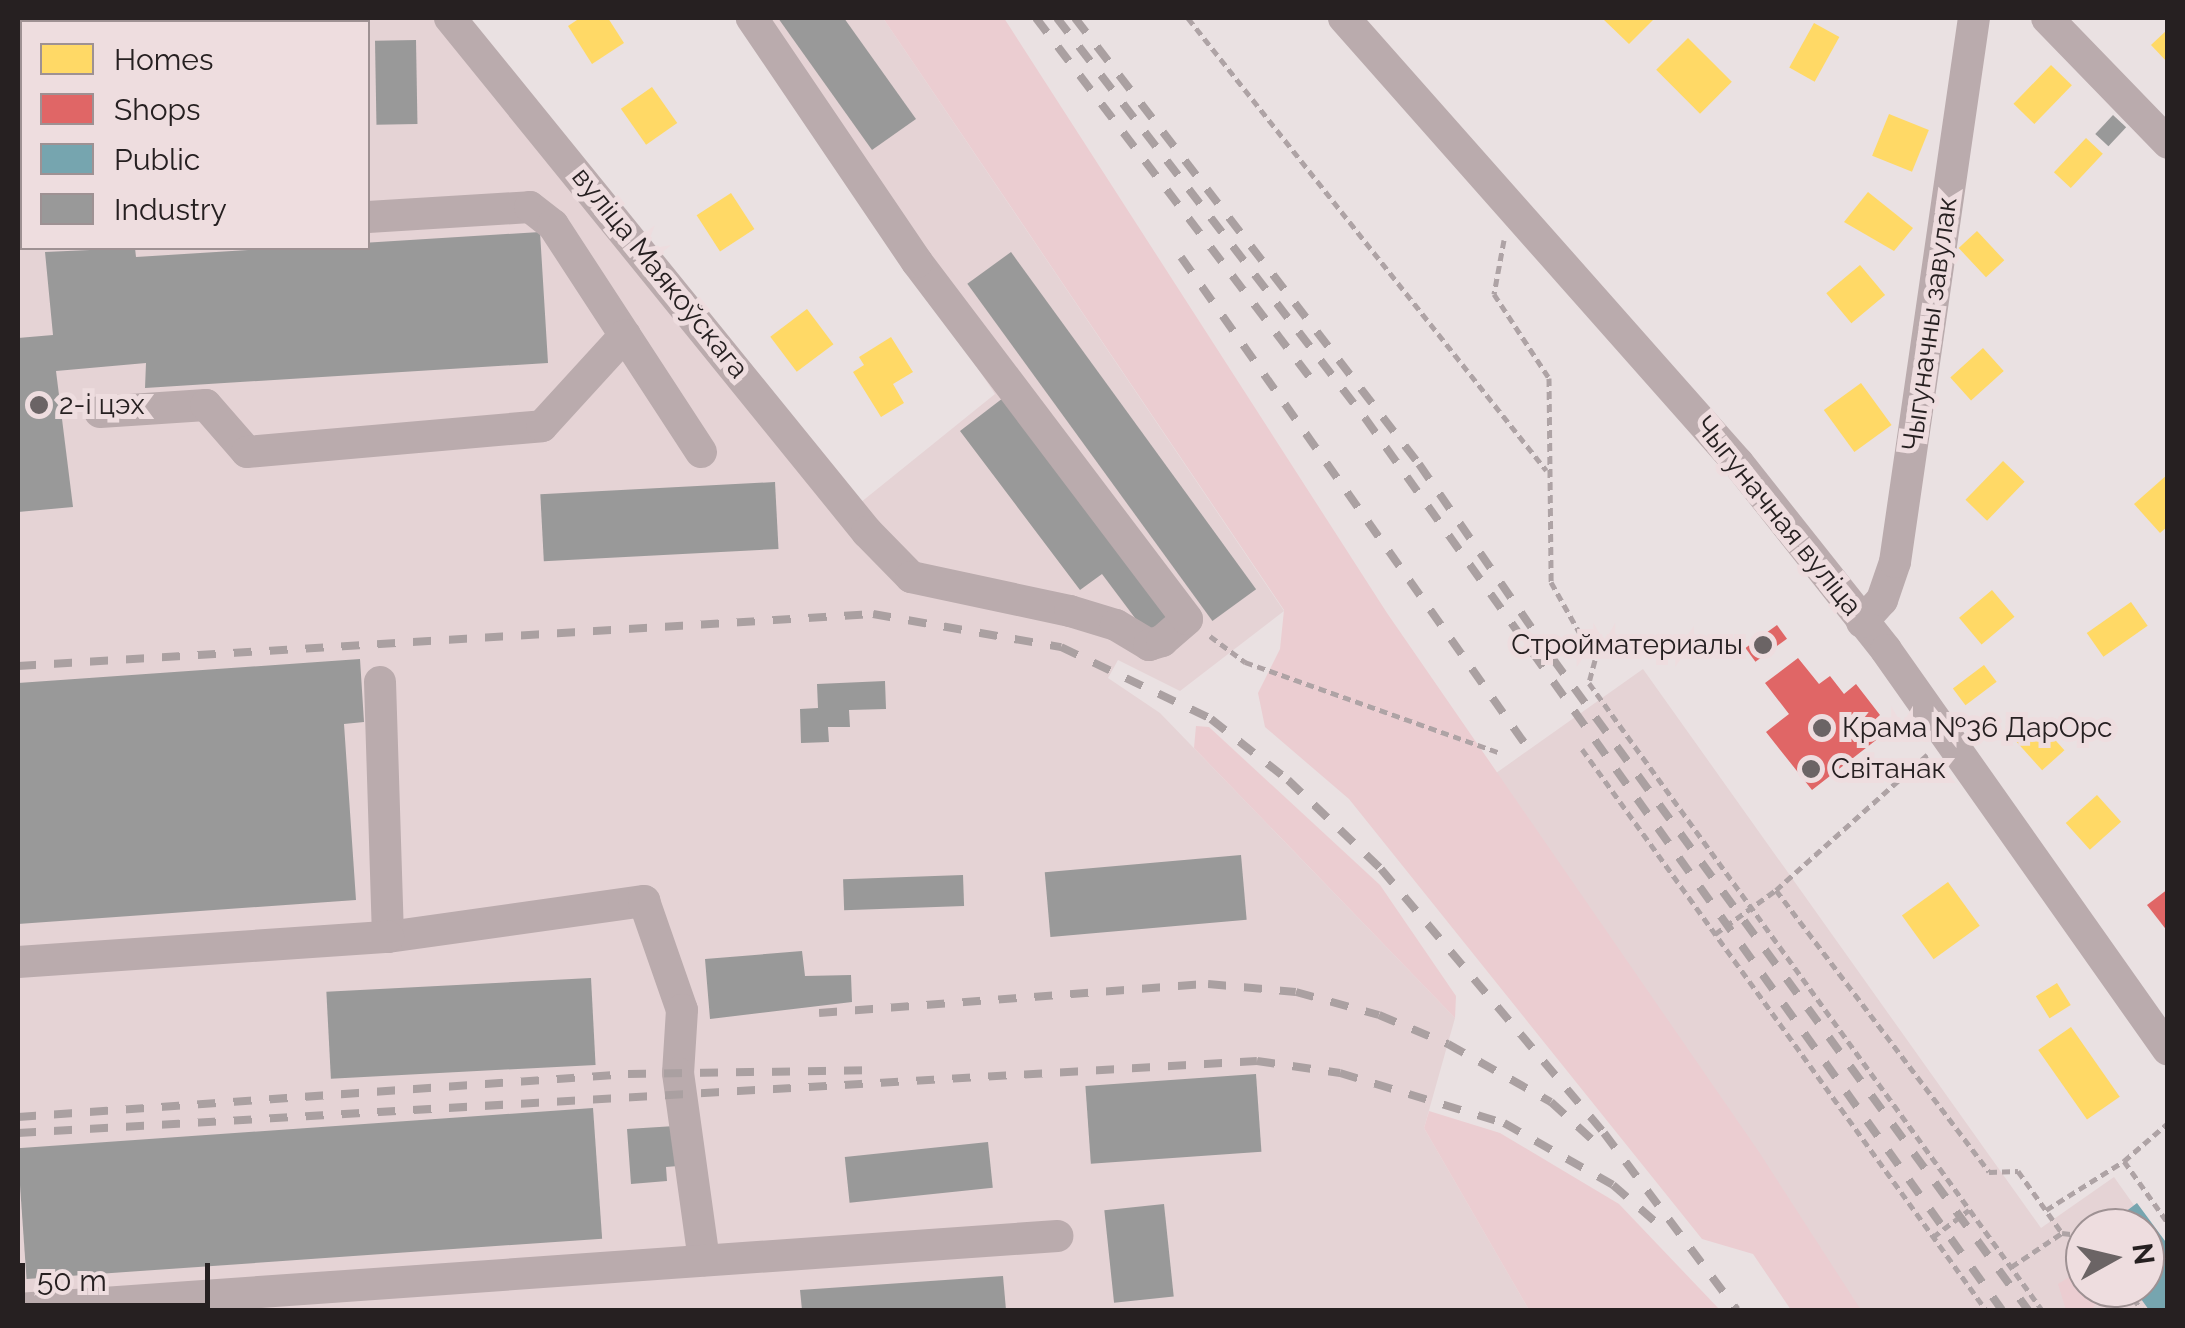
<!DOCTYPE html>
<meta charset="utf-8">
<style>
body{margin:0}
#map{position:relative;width:2185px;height:1328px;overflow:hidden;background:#eae1e2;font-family:Raleway,sans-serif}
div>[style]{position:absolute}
.built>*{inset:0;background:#e5d3d5}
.green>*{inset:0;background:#ebcdd1}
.homes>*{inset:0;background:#ffd966;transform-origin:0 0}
.shops>*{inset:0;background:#e06666;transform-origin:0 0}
.public>*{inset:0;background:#76a5af}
.industry>*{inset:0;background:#999;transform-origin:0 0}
.path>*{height:5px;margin-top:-2.5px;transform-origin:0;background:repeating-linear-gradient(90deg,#aea3a5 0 8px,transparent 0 13px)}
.minor>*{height:32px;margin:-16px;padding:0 16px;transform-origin:16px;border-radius:16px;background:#baabad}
.rail>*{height:8px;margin-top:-4px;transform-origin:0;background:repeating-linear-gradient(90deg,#aaa0a1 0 18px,transparent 0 36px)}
.dots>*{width:28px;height:28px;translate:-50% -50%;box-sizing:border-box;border:5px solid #eedddf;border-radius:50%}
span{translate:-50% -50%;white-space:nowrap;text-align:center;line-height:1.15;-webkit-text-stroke:10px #eedddf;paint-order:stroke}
.street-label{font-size:28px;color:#262021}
.poi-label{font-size:28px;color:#262021}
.left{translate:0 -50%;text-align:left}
.right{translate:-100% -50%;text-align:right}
.frame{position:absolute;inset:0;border:20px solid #262021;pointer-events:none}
.legend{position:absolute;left:20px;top:20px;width:350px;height:230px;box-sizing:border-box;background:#eedddf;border:2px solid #9e9193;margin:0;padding:12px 18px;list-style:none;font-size:30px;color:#262021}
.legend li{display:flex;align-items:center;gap:20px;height:50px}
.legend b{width:50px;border:2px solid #9e9193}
.north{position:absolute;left:2065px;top:1208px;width:100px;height:100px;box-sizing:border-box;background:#eedddf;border:2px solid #9e9193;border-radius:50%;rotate:82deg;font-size:28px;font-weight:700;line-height:40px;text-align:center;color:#262021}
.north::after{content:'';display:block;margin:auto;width:35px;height:45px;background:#6b6465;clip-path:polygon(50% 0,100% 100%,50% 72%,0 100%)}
.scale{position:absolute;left:20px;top:1263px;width:190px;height:45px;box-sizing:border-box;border:5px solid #262021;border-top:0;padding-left:12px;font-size:30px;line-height:35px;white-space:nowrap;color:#262021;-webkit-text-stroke:8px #eedddf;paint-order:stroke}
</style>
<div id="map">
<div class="built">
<div style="clip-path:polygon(evenodd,18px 18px,442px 18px,855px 507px,995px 394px,744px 18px,883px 18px,1284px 611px,1180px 691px,1118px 660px,1108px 678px,1160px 713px,1455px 1018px,1424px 1128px,1529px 1310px,18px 1310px,18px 18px,22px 22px,368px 22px,368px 248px,22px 248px,22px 22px)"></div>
<div style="clip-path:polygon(evenodd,1643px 669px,2041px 1228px,2114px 1177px,2167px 1252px,2167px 1310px,1858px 1310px,1482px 783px,1643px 669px,2085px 1228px,2145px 1228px,2145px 1288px,2085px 1288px,2085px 1228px)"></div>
</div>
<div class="green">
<div style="clip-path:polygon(883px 18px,1004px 18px,1387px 613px,1759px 1152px,1861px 1310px,1791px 1310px,1753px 1254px,1702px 1239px,1349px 799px,1265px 727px,1258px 693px,1280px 649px,1284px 610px)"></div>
<div style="clip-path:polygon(1196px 726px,1209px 727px,1380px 885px,1456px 996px,1455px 1018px,1194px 748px)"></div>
<div style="clip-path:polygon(1429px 1111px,1500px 1133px,1619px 1204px,1720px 1310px,1529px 1310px,1424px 1128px)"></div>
<div style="clip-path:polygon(2079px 1271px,2085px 1288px,2099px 1288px,2098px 1301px,2091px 1310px,2066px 1310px,2058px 1284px)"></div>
</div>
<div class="homes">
<div style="clip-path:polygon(580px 18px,608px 18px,624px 43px,592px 64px,568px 26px)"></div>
<div style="clip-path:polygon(1602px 18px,1655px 18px,1629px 44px)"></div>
<div style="left:1814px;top:23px;width:29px;height:51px;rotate:29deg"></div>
<div style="clip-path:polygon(2168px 29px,2168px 63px,2151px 45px)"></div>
<div style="left:1688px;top:38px;width:62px;height:45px;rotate:45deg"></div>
<div style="left:2051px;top:65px;width:29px;height:54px;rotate:44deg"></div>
<div style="left:652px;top:87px;width:44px;height:38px;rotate:55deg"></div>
<div style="left:1889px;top:114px;width:43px;height:45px;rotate:22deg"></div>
<div style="left:2086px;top:138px;width:23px;height:47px;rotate:43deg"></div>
<div style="clip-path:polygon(1868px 192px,1913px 228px,1894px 251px,1844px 222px)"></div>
<div style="left:731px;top:193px;width:43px;height:41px;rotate:57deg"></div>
<div style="left:1977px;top:231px;width:40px;height:25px;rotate:47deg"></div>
<div style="left:1860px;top:265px;width:39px;height:44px;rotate:50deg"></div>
<div style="left:807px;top:309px;width:44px;height:46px;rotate:53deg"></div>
<div style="clip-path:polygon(891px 337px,913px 372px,893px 384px,904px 403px,881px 417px,853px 372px,864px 365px,859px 357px)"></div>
<div style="left:1983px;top:348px;width:31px;height:44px;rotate:48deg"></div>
<div style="left:1861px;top:383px;width:52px;height:46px;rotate:54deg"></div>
<div style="left:2003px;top:461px;width:30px;height:54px;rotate:44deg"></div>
<div style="clip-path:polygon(2168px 474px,2168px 526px,2160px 533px,2134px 504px)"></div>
<div style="left:1992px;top:590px;width:35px;height:43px;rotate:50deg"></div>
<div style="left:2131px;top:602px;width:29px;height:54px;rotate:55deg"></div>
<div style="left:1984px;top:665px;width:21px;height:39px;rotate:53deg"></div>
<div style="left:2039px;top:722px;width:38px;height:30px;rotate:48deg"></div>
<div style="left:2097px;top:795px;width:36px;height:42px;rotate:48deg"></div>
<div style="left:1948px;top:882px;width:54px;height:57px;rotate:54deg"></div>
<div style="left:2057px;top:983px;width:26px;height:25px;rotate:58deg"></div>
<div style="left:2071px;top:1027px;width:85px;height:40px;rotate:55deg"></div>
</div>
<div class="shops">
<div style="left:1777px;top:625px;width:17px;height:39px;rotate:54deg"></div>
<div style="clip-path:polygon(1798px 658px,1819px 684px,1830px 676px,1844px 694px,1856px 684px,1880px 715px,1870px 724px,1880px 737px,1812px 790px,1766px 732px,1789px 714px,1765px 683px)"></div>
<div style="clip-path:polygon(2168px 889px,2168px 932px,2147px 905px)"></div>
</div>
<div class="public">
<div style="clip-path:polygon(2137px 1203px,2168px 1245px,2166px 1310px,2149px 1310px,2133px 1288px,2145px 1288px,2145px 1228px,2104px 1228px)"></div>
</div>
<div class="industry">
<div style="clip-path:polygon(778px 18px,844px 18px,916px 119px,872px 150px)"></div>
<div style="left:416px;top:40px;width:84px;height:41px;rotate:89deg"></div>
<div style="left:2113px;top:115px;width:18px;height:26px;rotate:43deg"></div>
<div style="clip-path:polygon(540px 232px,548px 363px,145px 388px,146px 363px,56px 371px,73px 507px,18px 512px,18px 338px,53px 335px,45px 252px,135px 248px,136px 257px)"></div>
<div style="left:1011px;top:252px;width:417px;height:54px;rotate:54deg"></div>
<div style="clip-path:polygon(1003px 398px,1169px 619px,1147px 634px,1102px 574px,1080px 590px,960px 431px)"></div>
<div style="left:775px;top:482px;width:67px;height:235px;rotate:87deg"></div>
<div style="clip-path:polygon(360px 659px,364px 722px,344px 724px,356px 900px,18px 924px,18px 683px)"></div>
<div style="clip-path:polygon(885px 681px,886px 709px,849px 710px,850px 727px,828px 727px,829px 742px,801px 743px,800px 709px,818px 708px,817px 684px)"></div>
<div style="left:1241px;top:855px;width:65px;height:197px;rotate:85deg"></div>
<div style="left:963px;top:875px;width:31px;height:120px;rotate:88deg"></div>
<div style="clip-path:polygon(802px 951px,805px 976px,851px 975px,852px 1002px,710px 1019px,705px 959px)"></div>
<div style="left:591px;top:978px;width:87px;height:265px;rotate:87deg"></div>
<div style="left:1256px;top:1074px;width:78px;height:171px;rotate:86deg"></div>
<div style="left:593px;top:1108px;width:131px;height:577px;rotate:86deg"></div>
<div style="clip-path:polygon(675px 1126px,678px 1166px,666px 1167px,667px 1181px,631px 1184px,627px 1129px)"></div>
<div style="left:988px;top:1142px;width:46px;height:144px;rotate:84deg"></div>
<div style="left:1164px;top:1204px;width:93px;height:60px;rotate:84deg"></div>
<div style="clip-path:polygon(1003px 1276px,1006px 1310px,802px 1310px,800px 1290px)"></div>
</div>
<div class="path">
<div style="left:1188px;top:18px;width:577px;rotate:51.62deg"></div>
<div style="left:1504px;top:240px;width:55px;rotate:100.5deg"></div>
<div style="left:1494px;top:294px;width:100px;rotate:56.8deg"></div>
<div style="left:1549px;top:378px;width:204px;rotate:89.4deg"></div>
<div style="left:1551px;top:582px;width:90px;rotate:60.6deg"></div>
<div style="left:1595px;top:660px;width:24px;rotate:105deg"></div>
<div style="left:1589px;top:683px;width:774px;rotate:54.15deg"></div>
<div style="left:1210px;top:636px;width:44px;rotate:36.6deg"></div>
<div style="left:1245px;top:662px;width:269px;rotate:19.6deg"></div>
<div style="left:1582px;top:749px;width:691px;rotate:54.24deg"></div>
<div style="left:1776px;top:890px;width:203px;rotate:-41.8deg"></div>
<div style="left:1715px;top:934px;width:75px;rotate:-35.8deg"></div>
<div style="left:1776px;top:890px;width:353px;rotate:52.9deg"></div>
<div style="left:1989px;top:1172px;width:29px;rotate:-2deg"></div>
<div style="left:2018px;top:1171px;width:76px;rotate:54.6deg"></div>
<div style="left:2124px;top:1161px;width:58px;rotate:-40.8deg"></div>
<div style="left:2046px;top:1210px;width:92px;rotate:-32.1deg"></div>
<div style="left:2124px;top:1161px;width:76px;rotate:54.6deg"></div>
<div style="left:1933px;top:1237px;width:45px;rotate:-36.9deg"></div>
<div style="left:2011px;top:1267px;width:61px;rotate:-33.7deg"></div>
<div style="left:2062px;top:1233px;width:23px;rotate:7deg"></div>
<div style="left:2125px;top:1288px;width:28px;rotate:52deg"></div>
</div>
<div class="minor">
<div style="left:450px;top:18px;width:662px;rotate:50.95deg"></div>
<div style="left:867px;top:532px;width:63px;rotate:45.6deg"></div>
<div style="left:911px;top:577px;width:163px;rotate:12.1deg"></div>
<div style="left:1070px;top:611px;width:48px;rotate:16.9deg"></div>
<div style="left:1116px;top:625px;width:39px;rotate:31deg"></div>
<div style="left:1149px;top:645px;width:14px;rotate:-17deg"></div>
<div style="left:1162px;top:641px;width:33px;rotate:-41deg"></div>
<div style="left:1187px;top:619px;width:448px;rotate:-127.1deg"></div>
<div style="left:917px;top:262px;width:295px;rotate:-124.1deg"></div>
<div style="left:1344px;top:18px;width:594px;rotate:48.48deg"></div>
<div style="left:1738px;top:463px;width:238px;rotate:51.6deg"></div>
<div style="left:1886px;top:650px;width:489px;rotate:54.8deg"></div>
<div style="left:2047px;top:18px;width:174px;rotate:45.9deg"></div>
<div style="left:334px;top:22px;width:6px;rotate:-45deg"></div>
<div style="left:18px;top:189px;width:5px;rotate:-37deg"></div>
<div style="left:368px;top:217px;width:162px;rotate:-3.5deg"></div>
<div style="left:530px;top:207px;width:29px;rotate:38deg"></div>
<div style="left:553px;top:225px;width:271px;rotate:56.9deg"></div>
<div style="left:100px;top:412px;width:106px;rotate:-3.8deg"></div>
<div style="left:206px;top:405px;width:62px;rotate:48.9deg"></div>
<div style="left:247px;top:452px;width:296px;rotate:-5deg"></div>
<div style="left:542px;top:426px;width:123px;rotate:-47.6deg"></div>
<div style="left:1862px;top:622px;width:30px;rotate:-48deg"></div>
<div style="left:1882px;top:600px;width:40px;rotate:-71.1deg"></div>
<div style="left:1895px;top:562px;width:550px;rotate:-81.74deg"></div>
<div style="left:380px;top:682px;width:255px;rotate:88.2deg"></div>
<div style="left:388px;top:937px;width:259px;rotate:-8deg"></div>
<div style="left:644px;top:901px;width:115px;rotate:70.8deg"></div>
<div style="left:682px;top:1010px;width:63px;rotate:93.6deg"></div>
<div style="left:678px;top:1073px;width:189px;rotate:82.1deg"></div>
<div style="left:18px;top:962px;width:371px;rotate:-3.9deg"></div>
<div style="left:18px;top:1309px;width:1042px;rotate:-4.02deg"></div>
</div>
<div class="rail">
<div style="left:1036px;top:18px;width:457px;rotate:52.7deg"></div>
<div style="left:1057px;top:18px;width:505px;rotate:52.4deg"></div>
<div style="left:1365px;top:418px;width:1096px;rotate:54.47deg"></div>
<div style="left:1075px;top:18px;width:563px;rotate:52.36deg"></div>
<div style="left:1419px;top:464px;width:237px;rotate:55.5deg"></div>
<div style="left:1553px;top:659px;width:806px;rotate:53.88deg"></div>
<div style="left:1181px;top:257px;width:596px;rotate:54.76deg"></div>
<div style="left:18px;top:666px;width:857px;rotate:-3.48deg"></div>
<div style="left:873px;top:614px;width:191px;rotate:10deg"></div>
<div style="left:1061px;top:647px;width:166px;rotate:25.6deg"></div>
<div style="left:1211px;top:719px;width:98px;rotate:38.4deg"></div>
<div style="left:1288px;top:780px;width:129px;rotate:43.7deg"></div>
<div style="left:1381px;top:869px;width:346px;rotate:49.8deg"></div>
<div style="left:1604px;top:1133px;width:221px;rotate:53.1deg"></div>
<div style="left:819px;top:1013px;width:390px;rotate:-4.3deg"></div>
<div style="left:1208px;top:984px;width:88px;rotate:5.2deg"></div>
<div style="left:1296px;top:992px;width:86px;rotate:15.5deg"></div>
<div style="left:1379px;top:1015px;width:75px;rotate:22.8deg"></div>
<div style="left:1448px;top:1044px;width:118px;rotate:29.4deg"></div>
<div style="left:1551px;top:1102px;width:65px;rotate:42.5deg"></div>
<div style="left:18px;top:1117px;width:612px;rotate:-4.03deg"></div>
<div style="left:628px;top:1074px;width:252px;rotate:-0.9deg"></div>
<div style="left:18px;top:1133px;width:1241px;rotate:-3.33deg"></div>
<div style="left:1257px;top:1061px;width:84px;rotate:8.2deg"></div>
<div style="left:1340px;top:1073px;width:171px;rotate:17deg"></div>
<div style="left:1504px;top:1123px;width:125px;rotate:29.6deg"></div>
<div style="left:1613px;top:1185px;width:70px;rotate:41deg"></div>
</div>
<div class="dots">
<div style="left:39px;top:405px;background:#6b6465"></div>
<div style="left:1763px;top:645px;background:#6b6465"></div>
<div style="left:1822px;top:728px;background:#6b6465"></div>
<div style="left:1811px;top:769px;background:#6b6465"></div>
</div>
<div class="street-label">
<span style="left:660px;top:273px;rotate:51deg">вуліца Маякоўскага</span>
<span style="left:1930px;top:324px;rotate:-82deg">Чыгуначны завулак</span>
<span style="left:1778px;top:516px;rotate:51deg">Чыгуначная вуліца</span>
</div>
<div class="poi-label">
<span class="left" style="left:59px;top:405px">2-і цэх</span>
<span class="right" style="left:1743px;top:645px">Стройматериалы</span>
<span class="left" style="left:1842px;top:728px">Крама №36 ДарОрс</span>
<span class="left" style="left:1831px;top:769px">Світанак</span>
</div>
<div class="frame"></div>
<ul class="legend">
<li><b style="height:28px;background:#ffd966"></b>Homes</li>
<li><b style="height:28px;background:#e06666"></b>Shops</li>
<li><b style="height:28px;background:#76a5af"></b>Public</li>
<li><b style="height:28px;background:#999"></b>Industry</li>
</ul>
<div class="north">N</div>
<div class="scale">50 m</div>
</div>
